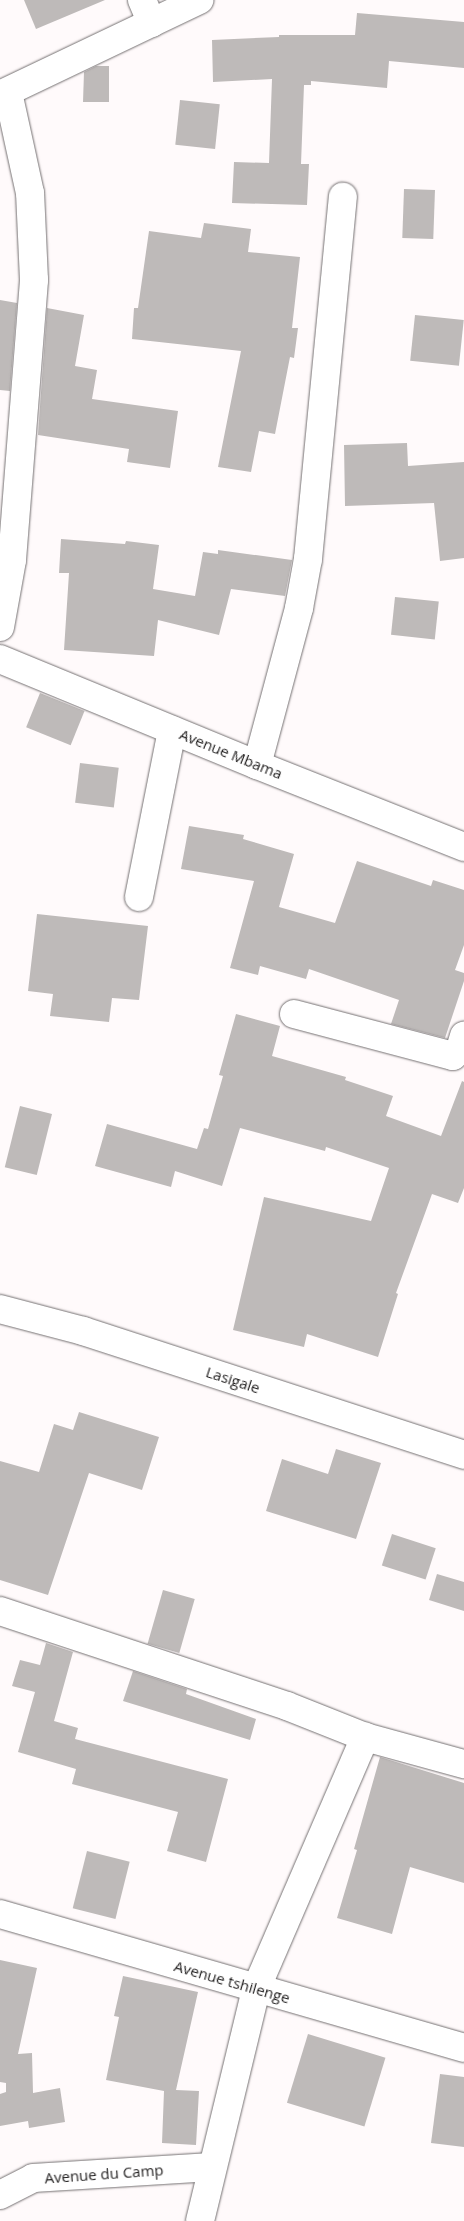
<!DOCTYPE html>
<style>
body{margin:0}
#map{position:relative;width:464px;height:2221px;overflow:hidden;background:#fffafb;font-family:"Open Sans",sans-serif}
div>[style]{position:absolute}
.building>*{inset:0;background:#bebab9;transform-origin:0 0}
.roads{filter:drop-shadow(0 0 1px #757172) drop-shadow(0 0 1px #757172)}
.street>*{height:28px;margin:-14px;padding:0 14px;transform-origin:14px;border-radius:14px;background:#fff}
span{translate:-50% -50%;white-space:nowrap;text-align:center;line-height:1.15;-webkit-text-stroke:4.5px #fff;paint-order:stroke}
.street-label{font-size:15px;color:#211f1f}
</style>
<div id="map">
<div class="building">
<div style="clip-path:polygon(24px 0,105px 0,36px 29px)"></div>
<div style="clip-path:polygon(357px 13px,464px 22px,464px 68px,389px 61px,387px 88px,311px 81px,311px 85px,304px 85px,301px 164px,309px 164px,307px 205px,232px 203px,234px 162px,269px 163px,272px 79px,213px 82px,212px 40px,279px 37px,279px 35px,355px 35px)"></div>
<div style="clip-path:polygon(96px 66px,109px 66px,109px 102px,83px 102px,84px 72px)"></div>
<div style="left:180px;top:100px;width:40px;height:45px;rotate:6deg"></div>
<div style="left:404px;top:189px;width:31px;height:49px;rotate:2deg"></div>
<div style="clip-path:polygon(204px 223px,251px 229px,248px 252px,300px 257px,292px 328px,298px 328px,294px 358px,290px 357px,275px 434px,259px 431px,251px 472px,218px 467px,241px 351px,132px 339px,134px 308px,138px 308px,149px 231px,201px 238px)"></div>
<div style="clip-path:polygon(0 300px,17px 303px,10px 391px,0 390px)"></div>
<div style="clip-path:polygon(47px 308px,84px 315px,75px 366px,97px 370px,92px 399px,178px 411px,170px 468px,127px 462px,129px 449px,38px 435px)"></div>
<div style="left:415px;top:315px;width:49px;height:46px;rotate:6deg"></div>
<div style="clip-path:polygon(407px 443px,408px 466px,464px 462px,464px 558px,440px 561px,434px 503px,345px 506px,344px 445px)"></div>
<div style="clip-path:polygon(61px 539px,125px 544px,126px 541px,159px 545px,153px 589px,195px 596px,203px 552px,218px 554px,218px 550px,292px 560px,285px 596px,231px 589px,219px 635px,158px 620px,154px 656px,64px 650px,69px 573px,59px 573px)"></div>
<div style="left:395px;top:597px;width:44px;height:38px;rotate:6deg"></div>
<div style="left:40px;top:693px;width:48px;height:37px;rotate:22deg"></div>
<div style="left:80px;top:763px;width:39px;height:40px;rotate:7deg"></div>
<div style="clip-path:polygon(189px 826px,244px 835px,243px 839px,294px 854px,279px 907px,335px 923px,357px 861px,431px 886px,433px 880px,464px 890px,464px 945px,455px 970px,464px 973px,464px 981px,445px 1038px,391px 1024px,399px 1000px,309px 969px,306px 979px,260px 966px,258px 975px,230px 968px,254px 881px,181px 869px)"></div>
<div style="clip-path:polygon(37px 914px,148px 926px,139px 1000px,112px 998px,109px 1022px,50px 1016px,53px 994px,28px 991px)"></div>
<div style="clip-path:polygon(236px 1014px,280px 1026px,272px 1056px,346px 1077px,345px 1080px,393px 1096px,386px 1116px,441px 1136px,462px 1081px,464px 1082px,464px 1188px,458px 1203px,432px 1194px,396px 1293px,398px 1294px,378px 1357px,307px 1334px,304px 1347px,233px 1330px,264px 1197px,371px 1221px,389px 1168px,326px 1147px,325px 1151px,240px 1128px,222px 1186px,175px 1171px,171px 1187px,95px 1166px,107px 1124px,197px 1149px,204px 1128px,208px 1129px,223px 1076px,219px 1075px)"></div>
<div style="left:20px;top:1106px;width:33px;height:63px;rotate:14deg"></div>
<div style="clip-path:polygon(79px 1412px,159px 1437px,142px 1490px,89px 1473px,48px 1595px,0 1580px,0 1461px,39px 1472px,54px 1424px,73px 1430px)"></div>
<div style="clip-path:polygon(336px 1449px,381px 1463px,356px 1539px,266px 1511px,282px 1459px,328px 1474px)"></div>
<div style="left:392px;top:1534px;width:46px;height:33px;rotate:18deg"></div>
<div style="clip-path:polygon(437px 1574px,464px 1582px,464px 1611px,429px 1600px)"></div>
<div style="left:163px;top:1590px;width:33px;height:56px;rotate:16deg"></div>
<div style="clip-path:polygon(46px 1643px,73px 1652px,54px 1721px,78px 1728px,75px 1739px,228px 1779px,206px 1862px,167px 1851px,178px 1812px,72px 1784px,76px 1769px,18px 1752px,35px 1692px,12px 1686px,20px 1660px,40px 1665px)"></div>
<div style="clip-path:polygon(133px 1671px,187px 1689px,186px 1694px,256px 1719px,250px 1740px,123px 1701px)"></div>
<div style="clip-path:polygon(380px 1757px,464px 1783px,464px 1883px,410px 1867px,392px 1934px,337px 1918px,357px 1850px,354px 1849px)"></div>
<div style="left:87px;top:1851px;width:44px;height:59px;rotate:14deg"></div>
<div style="clip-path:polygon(0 1960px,37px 1968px,18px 2054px,32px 2053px,33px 2093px,60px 2088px,65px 2122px,29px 2128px,28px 2121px,0 2126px,0 2094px,6px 2092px,6px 2083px,0 2082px)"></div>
<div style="clip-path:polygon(123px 1976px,198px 1992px,176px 2090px,199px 2091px,196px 2145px,162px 2143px,164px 2091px,106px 2080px,119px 2017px,114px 2016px)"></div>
<div style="left:308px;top:2034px;width:81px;height:72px;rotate:17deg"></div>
<div style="clip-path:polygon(440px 2074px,464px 2077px,464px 2147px,431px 2143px)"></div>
</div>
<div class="roads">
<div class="street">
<div style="left:142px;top:0;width:25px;rotate:67deg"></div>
<div style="left:0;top:95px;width:221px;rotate:-25.5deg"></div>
<div style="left:0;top:627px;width:68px;rotate:-79.8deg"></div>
<div style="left:12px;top:560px;width:281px;rotate:-85.5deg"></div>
<div style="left:34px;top:280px;width:87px;rotate:-92.6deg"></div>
<div style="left:30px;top:193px;width:103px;rotate:-102.3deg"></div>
<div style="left:0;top:659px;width:278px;rotate:22.4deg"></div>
<div style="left:257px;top:765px;width:223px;rotate:21.6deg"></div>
<div style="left:257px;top:765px;width:163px;rotate:-75deg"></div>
<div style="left:299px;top:608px;width:50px;rotate:-79.6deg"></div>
<div style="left:308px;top:559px;width:364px;rotate:-84.5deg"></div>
<div style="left:139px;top:897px;width:170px;rotate:-78.8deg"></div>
<div style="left:294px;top:1014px;width:164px;rotate:14.8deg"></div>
<div style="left:453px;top:1056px;width:10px;rotate:-45deg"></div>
<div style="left:460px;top:1049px;width:14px;rotate:-73deg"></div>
<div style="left:0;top:1309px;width:86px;rotate:14.8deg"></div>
<div style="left:83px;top:1331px;width:401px;rotate:18deg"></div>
<div style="left:0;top:1611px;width:302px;rotate:18.3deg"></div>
<div style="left:287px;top:1706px;width:84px;rotate:21.7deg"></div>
<div style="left:365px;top:1737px;width:103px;rotate:15.3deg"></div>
<div style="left:0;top:1914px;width:483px;rotate:16.1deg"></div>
<div style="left:0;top:2195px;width:37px;rotate:-27deg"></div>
<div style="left:33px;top:2178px;width:179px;rotate:-3.5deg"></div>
<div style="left:200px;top:2221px;width:239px;rotate:-76.4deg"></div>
<div style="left:256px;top:1989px;width:275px;rotate:-66.6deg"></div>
</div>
</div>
<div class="street-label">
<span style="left:231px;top:754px;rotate:22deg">Avenue Mbama</span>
<span style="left:233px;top:1380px;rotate:18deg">Lasigale</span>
<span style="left:232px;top:1982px;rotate:16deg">Avenue tshilenge</span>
<span style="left:104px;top:2174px;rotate:-4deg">Avenue du Camp</span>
</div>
</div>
